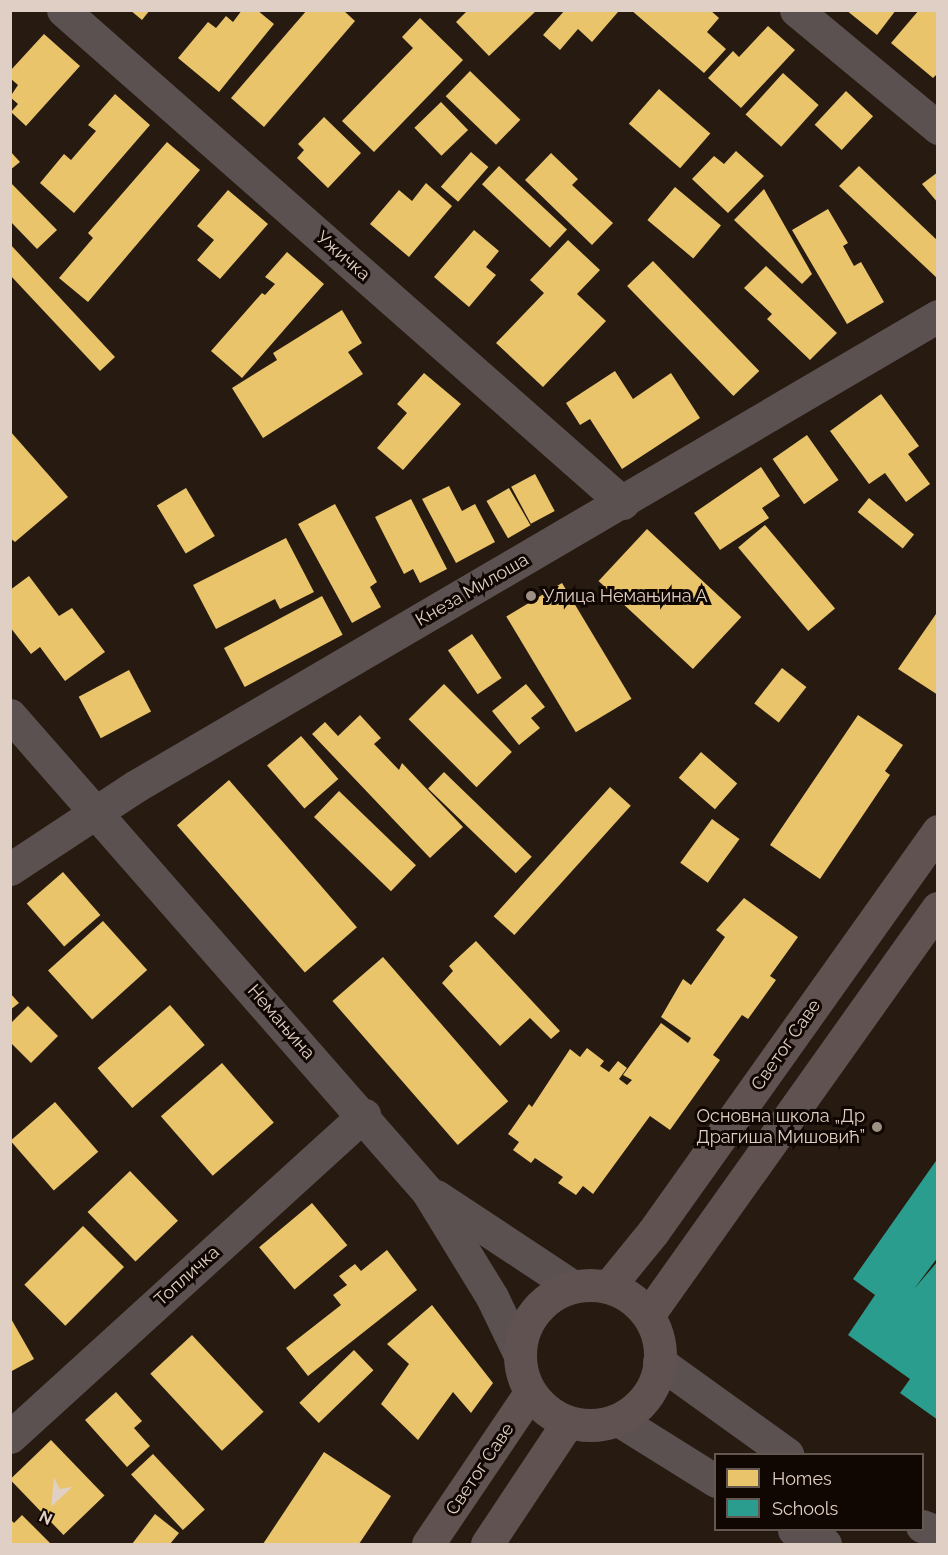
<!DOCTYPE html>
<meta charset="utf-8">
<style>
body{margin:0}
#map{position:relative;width:948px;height:1555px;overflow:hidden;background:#271a10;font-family:Raleway,sans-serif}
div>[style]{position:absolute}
.homes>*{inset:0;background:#e9c46a;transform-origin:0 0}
.schools>*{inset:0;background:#2a9d8f}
.minor>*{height:33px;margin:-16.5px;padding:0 16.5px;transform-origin:16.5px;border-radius:16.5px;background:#5c5151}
.tertiary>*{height:33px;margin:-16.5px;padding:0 16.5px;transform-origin:16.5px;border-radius:16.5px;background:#5c5151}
.secondary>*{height:33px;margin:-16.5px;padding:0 16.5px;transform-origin:16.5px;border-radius:16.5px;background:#5f5251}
.secondary>.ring{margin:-16.5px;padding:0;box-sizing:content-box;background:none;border:33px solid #5f5251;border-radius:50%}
.dots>*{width:16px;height:16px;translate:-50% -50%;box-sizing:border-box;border:3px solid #110702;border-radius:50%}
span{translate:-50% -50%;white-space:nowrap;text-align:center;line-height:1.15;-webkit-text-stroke:6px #110702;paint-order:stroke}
.street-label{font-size:18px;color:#dfcfc4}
.poi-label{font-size:18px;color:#dfcfc4}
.left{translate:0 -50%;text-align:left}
.right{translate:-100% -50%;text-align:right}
.frame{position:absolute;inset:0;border:12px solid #dfcfc4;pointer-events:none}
.legend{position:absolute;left:714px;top:1453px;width:210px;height:78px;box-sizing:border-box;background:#110702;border:2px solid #635750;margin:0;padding:8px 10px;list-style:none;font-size:18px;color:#dfcfc4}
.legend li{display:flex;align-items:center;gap:12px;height:30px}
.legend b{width:30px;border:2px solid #635750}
.north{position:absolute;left:24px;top:1471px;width:60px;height:60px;-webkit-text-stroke:4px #110702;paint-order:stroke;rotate:206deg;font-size:16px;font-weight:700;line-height:24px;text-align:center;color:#dfcfc4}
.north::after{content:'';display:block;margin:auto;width:21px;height:27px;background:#dfcfc4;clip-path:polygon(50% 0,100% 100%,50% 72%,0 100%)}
</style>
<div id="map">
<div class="homes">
<div style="clip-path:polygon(130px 10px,150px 10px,142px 20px)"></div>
<div style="clip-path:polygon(242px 10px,257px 10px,274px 24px,219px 92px,178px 58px,208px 22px,216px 28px,226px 16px,233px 22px)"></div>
<div style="clip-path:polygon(307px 10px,343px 10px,355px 21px,264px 127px,231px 98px)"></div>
<div style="clip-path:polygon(468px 10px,537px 10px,489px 56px,456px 22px)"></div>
<div style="clip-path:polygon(565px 10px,616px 10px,618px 12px,592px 42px,578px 29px,560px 50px,543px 35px)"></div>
<div style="clip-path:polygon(631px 10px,710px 10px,719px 18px,707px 32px,726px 49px,704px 73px)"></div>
<div style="clip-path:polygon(846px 10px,896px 10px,877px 35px)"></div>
<div style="clip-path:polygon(919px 10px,938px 10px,938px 73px,933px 78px,891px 43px)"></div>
<div style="clip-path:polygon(420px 18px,463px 60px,374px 152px,342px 121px,413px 48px,402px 37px)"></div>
<div style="clip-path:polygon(768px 26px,795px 50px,741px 108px,708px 78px,733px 51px,739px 57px)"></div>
<div style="clip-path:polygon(44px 34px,80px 66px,26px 126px,11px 112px,18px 104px,10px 97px,18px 85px,10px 78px,10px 71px)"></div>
<div style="left:470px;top:71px;width:70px;height:35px;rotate:44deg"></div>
<div style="left:783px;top:73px;width:48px;height:56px;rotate:42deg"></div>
<div style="left:659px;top:89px;width:68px;height:46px;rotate:41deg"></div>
<div style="left:846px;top:91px;width:37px;height:46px;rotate:43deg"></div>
<div style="clip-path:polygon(115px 94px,150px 125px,74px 213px,40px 183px,64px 154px,71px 160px,96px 131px,88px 125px)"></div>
<div style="left:441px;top:102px;width:39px;height:37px;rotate:46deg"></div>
<div style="clip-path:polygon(324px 117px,361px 153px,328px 188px,297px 158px,304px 150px,298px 144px)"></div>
<div style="clip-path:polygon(167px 142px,200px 170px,88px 302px,59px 278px,93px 238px,88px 233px)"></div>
<div style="clip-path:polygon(10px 151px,20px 162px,10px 170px)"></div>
<div style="clip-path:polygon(736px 151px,764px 176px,728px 213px,692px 179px,714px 156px,724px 164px)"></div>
<div style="left:471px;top:152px;width:23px;height:46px;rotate:41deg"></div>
<div style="clip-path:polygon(551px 153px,578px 179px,572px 185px,613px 223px,592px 245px,525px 180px)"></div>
<div style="left:499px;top:166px;width:93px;height:25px;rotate:43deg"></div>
<div style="clip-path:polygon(859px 166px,938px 241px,938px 279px,839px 186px)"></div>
<div style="clip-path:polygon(938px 172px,938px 203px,922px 184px)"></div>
<div style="clip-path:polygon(10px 182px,57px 230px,37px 249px,10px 221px)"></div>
<div style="clip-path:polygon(426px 183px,452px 206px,409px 257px,370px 224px,399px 190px,412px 201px)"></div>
<div style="left:675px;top:187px;width:60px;height:43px;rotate:40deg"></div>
<div style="clip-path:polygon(764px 189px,812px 274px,802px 284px,734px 220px)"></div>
<div style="clip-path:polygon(228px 190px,268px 224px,220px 279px,197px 260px,214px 240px,197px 226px)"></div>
<div style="clip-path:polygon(828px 209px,848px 243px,843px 246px,854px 266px,861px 262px,884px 302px,847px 324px,792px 230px)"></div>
<div style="clip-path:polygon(474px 230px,499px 251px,486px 267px,496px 275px,469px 307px,434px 277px)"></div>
<div style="clip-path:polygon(568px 240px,600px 270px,577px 294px,606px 321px,543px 387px,496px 343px,544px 293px,530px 280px)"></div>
<div style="clip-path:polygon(10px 244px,115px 357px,100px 371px,10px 275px)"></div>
<div style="clip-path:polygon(287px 252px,324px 284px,242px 378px,211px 351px,262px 293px,265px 295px,275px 284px,265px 277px)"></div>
<div style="left:653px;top:261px;width:153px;height:36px;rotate:46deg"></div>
<div style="clip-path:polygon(766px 266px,837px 333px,810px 360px,767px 319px,772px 314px,744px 288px)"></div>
<div style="clip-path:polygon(342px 310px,362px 343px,348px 352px,363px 374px,263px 438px,232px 388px,277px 360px,273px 353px)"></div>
<div style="clip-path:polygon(615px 371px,633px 399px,671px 373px,700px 418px,622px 469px,590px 419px,580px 425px,566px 403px)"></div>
<div style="clip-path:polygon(424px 373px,461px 404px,403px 470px,377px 448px,407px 413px,397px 404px)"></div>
<div style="clip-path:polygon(881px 394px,919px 446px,908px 454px,930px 484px,906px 502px,885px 473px,869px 484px,830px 431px)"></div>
<div style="clip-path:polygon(10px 431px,68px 497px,15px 542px,10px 538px)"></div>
<div style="left:807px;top:435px;width:55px;height:42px;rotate:55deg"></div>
<div style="clip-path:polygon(761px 467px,780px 496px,762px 508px,769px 518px,720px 550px,694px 513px)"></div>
<div style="left:535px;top:474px;width:42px;height:27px;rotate:62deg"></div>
<div style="clip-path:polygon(449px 486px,462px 511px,475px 504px,495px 542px,456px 563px,422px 499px)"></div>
<div style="left:186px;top:488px;width:56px;height:34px;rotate:59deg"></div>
<div style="left:509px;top:488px;width:43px;height:26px;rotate:60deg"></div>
<div style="left:869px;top:498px;width:58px;height:18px;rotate:39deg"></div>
<div style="clip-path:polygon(411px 499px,447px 569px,420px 583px,413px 569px,404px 574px,375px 517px)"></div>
<div style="clip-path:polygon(335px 504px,377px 582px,370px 587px,381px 607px,352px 623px,298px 524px)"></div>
<div style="left:765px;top:525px;width:109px;height:35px;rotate:50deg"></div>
<div style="left:647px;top:529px;width:129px;height:71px;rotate:43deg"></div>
<div style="clip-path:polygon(286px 538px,314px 592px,280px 609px,275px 599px,216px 629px,193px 585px)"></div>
<div style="clip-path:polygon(29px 576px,59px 616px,72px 608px,105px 652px,65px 681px,40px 647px,31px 654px,10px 627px,10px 590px)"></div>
<div style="left:562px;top:583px;width:135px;height:65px;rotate:59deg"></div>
<div style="left:322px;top:596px;width:44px;height:111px;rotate:62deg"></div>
<div style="clip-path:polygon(938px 611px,938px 695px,898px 669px)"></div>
<div style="left:472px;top:634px;width:53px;height:29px;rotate:56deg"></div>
<div style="left:782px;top:668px;width:31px;height:45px;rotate:38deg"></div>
<div style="left:129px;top:670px;width:47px;height:57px;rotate:62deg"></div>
<div style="left:444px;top:684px;width:96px;height:50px;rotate:45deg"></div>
<div style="clip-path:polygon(526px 684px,545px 707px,531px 718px,540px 728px,519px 745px,492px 711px)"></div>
<div style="clip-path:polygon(360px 715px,381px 738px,374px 744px,399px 770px,402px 763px,463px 827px,430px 858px,312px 734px,325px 722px,338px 736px)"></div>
<div style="clip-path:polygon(858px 715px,903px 745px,885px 771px,890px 775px,820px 879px,770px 845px)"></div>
<div style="left:301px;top:736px;width:57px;height:45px;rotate:49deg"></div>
<div style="left:701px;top:752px;width:48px;height:34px;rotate:41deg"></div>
<div style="left:444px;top:772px;width:122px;height:23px;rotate:44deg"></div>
<div style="left:229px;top:780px;width:195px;height:69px;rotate:49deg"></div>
<div style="left:610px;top:787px;width:28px;height:174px;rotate:42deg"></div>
<div style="left:339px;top:791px;width:107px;height:36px;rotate:44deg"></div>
<div style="left:712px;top:819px;width:34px;height:54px;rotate:36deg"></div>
<div style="left:63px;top:872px;width:57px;height:48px;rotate:49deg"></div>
<div style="clip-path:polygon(744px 898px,798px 937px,770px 976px,776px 980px,748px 1019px,742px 1015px,713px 1055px,720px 1060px,670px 1130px,650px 1116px,593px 1194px,583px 1186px,576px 1195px,558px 1183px,563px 1177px,535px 1158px,531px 1163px,513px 1150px,519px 1142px,508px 1134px,529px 1104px,532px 1107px,570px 1049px,580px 1057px,587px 1048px,604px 1061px,600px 1066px,609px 1072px,618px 1061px,627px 1068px,619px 1079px,627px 1085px,632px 1080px,623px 1075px,661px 1023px,688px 1043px,691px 1038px,661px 1017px,683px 979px,691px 985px,725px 937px,716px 930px)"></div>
<div style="left:103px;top:921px;width:66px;height:74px;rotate:48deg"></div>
<div style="clip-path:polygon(476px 941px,560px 1031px,551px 1039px,530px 1018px,500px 1046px,442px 983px,453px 971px,449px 966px)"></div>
<div style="left:383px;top:957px;width:191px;height:67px;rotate:49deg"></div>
<div style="clip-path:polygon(10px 993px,19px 1003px,10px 1010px)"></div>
<div style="left:170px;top:1005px;width:53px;height:96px;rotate:49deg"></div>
<div style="clip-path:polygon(28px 1006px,58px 1036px,31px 1063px,10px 1042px,10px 1024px)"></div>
<div style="left:222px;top:1063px;width:79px;height:81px;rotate:49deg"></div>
<div style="left:55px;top:1102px;width:66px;height:59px;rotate:49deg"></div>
<div style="left:130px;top:1171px;width:69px;height:59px;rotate:46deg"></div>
<div style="left:312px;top:1203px;width:55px;height:69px;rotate:50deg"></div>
<div style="left:83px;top:1226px;width:58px;height:83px;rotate:45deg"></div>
<div style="clip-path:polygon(387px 1250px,417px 1290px,308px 1376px,286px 1348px,341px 1305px,333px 1295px,347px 1285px,339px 1276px,355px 1264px,361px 1271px)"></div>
<div style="clip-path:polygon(432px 1305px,493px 1383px,471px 1413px,453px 1392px,418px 1440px,381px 1404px,409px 1364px,387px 1344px)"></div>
<div style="clip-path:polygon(10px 1317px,34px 1359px,10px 1372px)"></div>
<div style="left:192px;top:1335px;width:105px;height:57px;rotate:47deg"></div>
<div style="left:354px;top:1350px;width:28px;height:76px;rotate:46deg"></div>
<div style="clip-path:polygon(116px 1392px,142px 1421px,134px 1428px,150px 1446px,127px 1467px,85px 1420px)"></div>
<div style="left:51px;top:1440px;width:77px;height:57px;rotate:46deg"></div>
<div style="clip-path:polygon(324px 1452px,391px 1496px,359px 1544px,263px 1544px)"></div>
<div style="left:153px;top:1454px;width:76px;height:30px;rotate:47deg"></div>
<div style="clip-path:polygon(155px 1514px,179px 1533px,170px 1544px,132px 1544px)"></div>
<div style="clip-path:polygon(22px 1515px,51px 1544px,10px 1544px,10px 1519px,14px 1523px)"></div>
</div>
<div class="schools">
<div style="clip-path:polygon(938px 1158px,938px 1257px,914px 1289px,938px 1261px,938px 1420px,900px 1393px,910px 1379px,848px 1335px,875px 1295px,853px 1279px)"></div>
</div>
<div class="minor">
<div style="left:63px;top:10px;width:746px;rotate:41.36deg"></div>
<div style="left:796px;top:10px;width:185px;rotate:39.7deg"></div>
<div style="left:10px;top:869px;width:151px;rotate:-33.4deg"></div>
<div style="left:136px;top:786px;width:930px;rotate:-30.37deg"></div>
<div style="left:10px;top:1437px;width:479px;rotate:-42.3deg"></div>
</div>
<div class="tertiary">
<div style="left:10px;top:715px;width:633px;rotate:48.78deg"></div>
<div style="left:427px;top:1191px;width:124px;rotate:58.5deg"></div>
<div style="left:492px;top:1297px;width:62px;rotate:64.3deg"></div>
<div style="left:436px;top:1196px;width:163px;rotate:33.5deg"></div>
<div style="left:659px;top:1362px;width:158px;rotate:35.7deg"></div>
<div style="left:620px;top:1421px;width:113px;rotate:32deg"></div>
<div style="left:922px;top:1526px;width:17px;rotate:21deg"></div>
<div style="left:794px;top:1530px;width:34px;rotate:24deg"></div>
</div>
<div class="secondary">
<div class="ring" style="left:520px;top:1285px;width:107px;height:107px"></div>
<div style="left:609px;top:1286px;width:70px;rotate:-50.8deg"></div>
<div style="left:653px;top:1232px;width:492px;rotate:-54.6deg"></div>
<div style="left:649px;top:1314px;width:498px;rotate:-54.6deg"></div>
<div style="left:428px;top:1544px;width:182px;rotate:-56deg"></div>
<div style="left:487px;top:1544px;width:146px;rotate:-56.4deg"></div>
</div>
<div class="dots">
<div style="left:531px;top:596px;background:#9f9085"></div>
<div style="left:877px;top:1127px;background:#9f9085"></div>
</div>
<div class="street-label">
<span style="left:343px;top:256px;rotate:41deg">Ужичка</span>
<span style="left:472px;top:590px;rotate:-30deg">Кнеза Милоша</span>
<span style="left:281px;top:1022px;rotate:49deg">Немањина</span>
<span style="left:786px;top:1045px;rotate:-55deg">Светог Саве</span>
<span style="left:187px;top:1276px;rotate:-42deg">Топличка</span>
<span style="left:480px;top:1469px;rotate:-56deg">Светог Саве</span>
</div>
<div class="poi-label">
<span class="left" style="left:543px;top:596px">Улица Немањина А</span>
<span class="right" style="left:865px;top:1127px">Основна школа „Др<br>Драгиша Мишовић”</span>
</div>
<div class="frame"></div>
<ul class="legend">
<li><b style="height:16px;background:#e9c46a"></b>Homes</li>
<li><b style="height:16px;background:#2a9d8f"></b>Schools</li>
</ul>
<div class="north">N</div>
</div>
